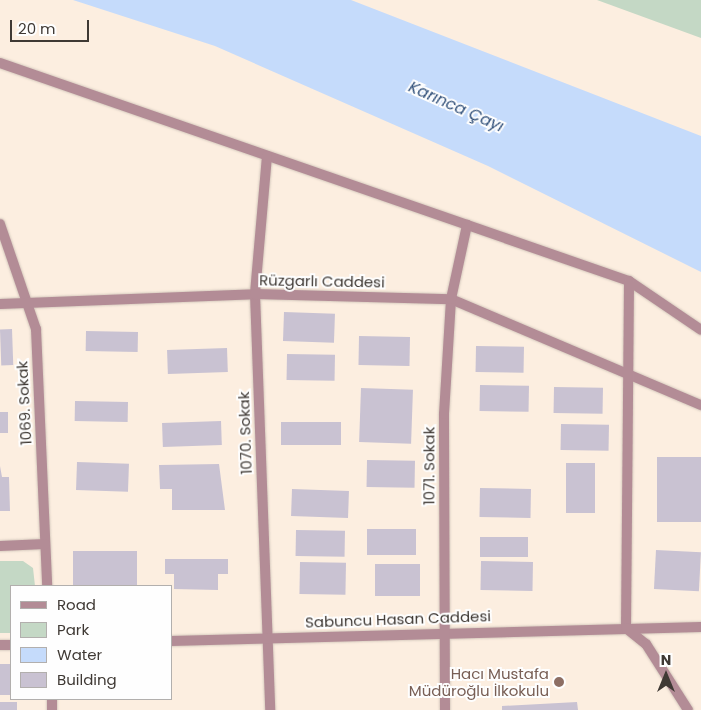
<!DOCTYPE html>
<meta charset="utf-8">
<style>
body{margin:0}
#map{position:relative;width:701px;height:710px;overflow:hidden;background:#fceee0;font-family:Poppins,sans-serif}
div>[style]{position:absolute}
.green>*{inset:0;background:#c4d8c5}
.water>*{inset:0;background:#c5dbfb}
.building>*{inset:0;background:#c9c2d2;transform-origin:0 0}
.roads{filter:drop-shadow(0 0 1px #d6cabe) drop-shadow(0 0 1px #d6cabe)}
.minor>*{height:10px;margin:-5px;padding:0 5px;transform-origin:5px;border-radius:5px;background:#b38c96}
.tertiary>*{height:10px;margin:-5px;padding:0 5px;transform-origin:5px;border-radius:5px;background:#b38c96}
.dots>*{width:14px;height:14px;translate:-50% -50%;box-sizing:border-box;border:2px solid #fefefe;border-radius:50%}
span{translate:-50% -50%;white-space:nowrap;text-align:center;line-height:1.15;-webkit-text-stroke:4px #fefefe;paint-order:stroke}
.street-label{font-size:15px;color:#3f3934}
.education-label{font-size:15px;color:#785e54}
.right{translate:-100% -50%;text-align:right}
.water-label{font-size:16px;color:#31507a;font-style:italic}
.legend{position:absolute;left:10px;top:585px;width:162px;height:115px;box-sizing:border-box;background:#fefefe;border:1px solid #b2afad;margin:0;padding:6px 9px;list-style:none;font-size:15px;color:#3f3934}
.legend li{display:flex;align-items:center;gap:10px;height:25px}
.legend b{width:25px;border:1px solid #b2afad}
.north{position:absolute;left:641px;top:650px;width:50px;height:50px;-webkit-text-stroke:4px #fefefe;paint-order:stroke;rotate:0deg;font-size:14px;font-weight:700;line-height:20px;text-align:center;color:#3f3934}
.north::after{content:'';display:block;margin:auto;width:18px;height:22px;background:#3f3934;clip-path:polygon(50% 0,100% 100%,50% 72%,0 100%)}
.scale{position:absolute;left:10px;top:20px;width:79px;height:22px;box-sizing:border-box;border:2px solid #3f3934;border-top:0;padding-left:6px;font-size:15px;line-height:18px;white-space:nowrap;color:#3f3934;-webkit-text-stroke:4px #fefefe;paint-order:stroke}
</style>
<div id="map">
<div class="green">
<div style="clip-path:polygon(597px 0,701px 0,701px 38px)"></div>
<div style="clip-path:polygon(0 561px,23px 561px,33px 568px,35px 586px,11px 586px,11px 633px,0 633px)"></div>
</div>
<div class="water">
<div style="clip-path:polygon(73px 0,351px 0,701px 136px,701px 272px,488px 166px,215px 46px)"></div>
</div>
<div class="building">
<div style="left:284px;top:312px;width:51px;height:29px;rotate:2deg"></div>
<div style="left:12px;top:329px;width:36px;height:12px;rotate:88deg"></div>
<div style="left:86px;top:331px;width:52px;height:20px;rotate:1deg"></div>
<div style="left:359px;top:336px;width:51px;height:29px;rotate:1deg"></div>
<div style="left:476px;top:346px;width:48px;height:26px;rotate:1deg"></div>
<div style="left:227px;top:348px;width:24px;height:60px;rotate:88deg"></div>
<div style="left:287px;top:354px;width:48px;height:26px;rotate:1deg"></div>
<div style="left:480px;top:385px;width:49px;height:26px;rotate:1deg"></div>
<div style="left:554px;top:387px;width:49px;height:26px;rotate:1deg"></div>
<div style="left:361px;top:388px;width:52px;height:54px;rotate:2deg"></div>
<div style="left:75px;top:401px;width:53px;height:20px;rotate:1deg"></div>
<div style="left:0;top:412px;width:8px;height:21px"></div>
<div style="left:221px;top:421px;width:24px;height:59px;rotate:88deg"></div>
<div style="left:341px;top:422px;width:23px;height:60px;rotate:90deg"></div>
<div style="left:561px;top:424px;width:48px;height:26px;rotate:1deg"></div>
<div style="left:701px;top:457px;width:65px;height:44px;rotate:90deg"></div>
<div style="left:367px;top:460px;width:48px;height:27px;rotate:1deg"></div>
<div style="left:77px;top:462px;width:52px;height:28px;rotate:2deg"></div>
<div style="left:566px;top:463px;width:29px;height:50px"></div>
<div style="clip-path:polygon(219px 464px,225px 510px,172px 510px,172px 489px,160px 489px,159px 465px)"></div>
<div style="clip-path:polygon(0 466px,2px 477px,9px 477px,10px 511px,0 511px)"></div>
<div style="left:480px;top:488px;width:51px;height:29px;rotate:1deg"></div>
<div style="left:292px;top:489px;width:57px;height:27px;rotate:2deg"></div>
<div style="left:367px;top:529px;width:49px;height:26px"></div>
<div style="left:296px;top:530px;width:49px;height:26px;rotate:1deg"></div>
<div style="left:480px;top:537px;width:48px;height:20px"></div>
<div style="left:656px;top:550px;width:45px;height:39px;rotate:3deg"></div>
<div style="left:73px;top:551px;width:64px;height:35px"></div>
<div style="clip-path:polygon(165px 559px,228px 559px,228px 574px,218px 574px,218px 590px,174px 589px,174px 574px,165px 574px)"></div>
<div style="left:481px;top:561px;width:52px;height:29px;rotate:1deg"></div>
<div style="left:300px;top:562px;width:46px;height:32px;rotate:1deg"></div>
<div style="left:375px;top:564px;width:45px;height:32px"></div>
<div style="left:0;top:664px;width:11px;height:31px"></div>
<div style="left:0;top:702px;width:17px;height:8px"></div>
<div style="clip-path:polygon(577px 702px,578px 710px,502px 710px,502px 706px)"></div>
</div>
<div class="roads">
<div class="minor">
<div style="left:0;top:63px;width:666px;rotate:19.12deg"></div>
<div style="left:629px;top:281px;width:87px;rotate:34.2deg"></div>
<div style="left:267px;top:156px;width:139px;rotate:95deg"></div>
<div style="left:255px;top:294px;width:416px;rotate:87.9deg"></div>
<div style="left:0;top:224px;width:111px;rotate:71.1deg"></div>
<div style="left:36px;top:329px;width:257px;rotate:87.5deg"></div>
<div style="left:0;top:304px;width:255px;rotate:-2.2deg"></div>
<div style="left:255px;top:294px;width:196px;rotate:1.5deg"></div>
<div style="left:451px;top:299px;width:272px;rotate:23deg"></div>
<div style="left:0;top:546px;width:45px;rotate:-2.5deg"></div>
<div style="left:626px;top:628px;width:347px;rotate:-89.5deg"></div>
<div style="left:171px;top:641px;width:530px;rotate:-1.51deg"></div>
<div style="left:0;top:645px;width:11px"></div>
<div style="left:52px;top:699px;width:11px;rotate:90deg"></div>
<div style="left:445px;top:710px;width:296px;rotate:-90.2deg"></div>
<div style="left:444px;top:414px;width:115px;rotate:-86.5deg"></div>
<div style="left:451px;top:299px;width:76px;rotate:-77.8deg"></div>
</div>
<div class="tertiary">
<div style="left:626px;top:628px;width:26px;rotate:39deg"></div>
<div style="left:646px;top:644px;width:78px;rotate:57.5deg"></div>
</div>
</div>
<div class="dots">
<div style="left:559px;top:682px;background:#8d6e63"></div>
</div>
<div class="street-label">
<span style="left:322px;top:281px;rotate:1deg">Rüzgarlı Caddesi</span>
<span style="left:24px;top:403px;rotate:-93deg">1069. Sokak</span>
<span style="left:245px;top:433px;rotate:-92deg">1070. Sokak</span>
<span style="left:429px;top:466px;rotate:-90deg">1071. Sokak</span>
<span style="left:398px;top:619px;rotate:-2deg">Sabuncu Hasan Caddesi</span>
</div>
<div class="education-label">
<span class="right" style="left:549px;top:682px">Hacı Mustafa<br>Müdüroğlu İlkokulu</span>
</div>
<div class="water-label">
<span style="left:456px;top:107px;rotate:24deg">Karınca Çayı</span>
</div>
<ul class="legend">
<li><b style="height:6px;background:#b38c96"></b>Road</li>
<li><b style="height:14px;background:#c4d8c5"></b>Park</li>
<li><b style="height:14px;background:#c5dbfb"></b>Water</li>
<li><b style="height:14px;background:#c9c2d2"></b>Building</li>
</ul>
<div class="north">N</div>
<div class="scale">20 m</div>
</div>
